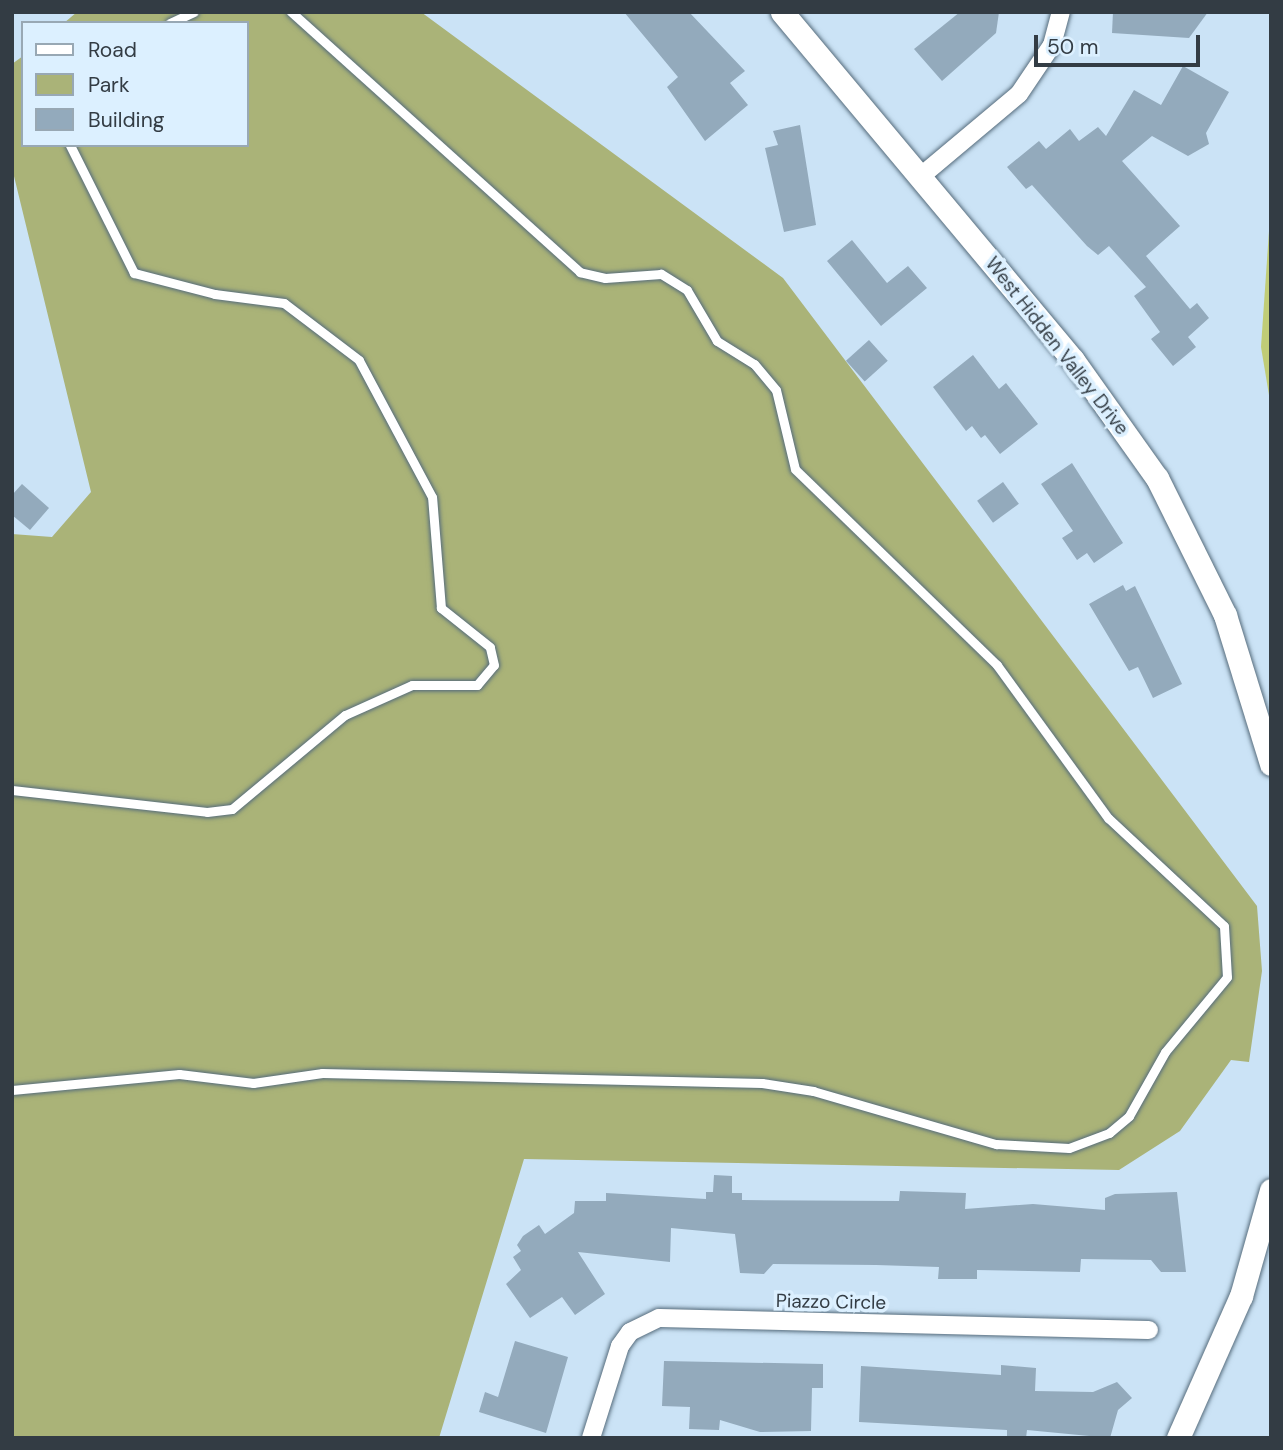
<!DOCTYPE html>
<style>
body{margin:0}
#map{position:relative;width:1283px;height:1450px;overflow:hidden;background:#cbe3f6;font-family:"DM Sans",sans-serif}
div>[style]{position:absolute}
.green>*{inset:0;background:#aab378}
.water>*{inset:0;background:#c0cc76}
.building>*{inset:0;background:#93aabc;transform-origin:0 0}
.roads{filter:drop-shadow(0 0 2px #566c7c) drop-shadow(0 0 2px #566c7c)}
.service>*{height:9px;margin:-4.5px;padding:0 4.5px;transform-origin:4.5px;border-radius:4.5px;background:#fff}
.minor>*{height:18px;margin:-9px;padding:0 9px;transform-origin:9px;border-radius:9px;background:#fff}
.tertiary>*{height:23px;margin:-11.5px;padding:0 11.5px;transform-origin:11.5px;border-radius:11.5px;background:#fff}
span{translate:-50% -50%;white-space:nowrap;text-align:center;line-height:1.15;-webkit-text-stroke:7px #dcf0ff;paint-order:stroke}
.street-label{font-size:19px;color:#333c44}
.frame{position:absolute;inset:0;border:14px solid #333c44;pointer-events:none}
.legend{position:absolute;left:21px;top:21px;width:228px;height:126px;box-sizing:border-box;background:#dcf0ff;border:2px solid #98a8b4;margin:0;padding:9px 12px;list-style:none;font-size:21px;color:#333c44}
.legend li{display:flex;align-items:center;gap:14px;height:35px}
.legend b{width:35px;border:2px solid #98a8b4}
.scale{position:absolute;left:1034px;top:35px;width:166px;height:32px;box-sizing:border-box;border:4px solid #333c44;border-top:0;padding-left:9px;font-size:21px;line-height:24px;white-space:nowrap;color:#333c44;-webkit-text-stroke:5px #dcf0ff;paint-order:stroke}
</style>
<div id="map">
<div class="green">
<div style="clip-path:polygon(77px 12px,421px 12px,783px 278px,1257px 906px,1262px 971px,1249px 1062px,1231px 1060px,1180px 1131px,1119px 1170px,524px 1159px,439px 1438px,12px 1438px,12px 534px,52px 537px,91px 492px,12px 168px,12px 64px,23px 56px,23px 145px,247px 145px,247px 23px,64px 23px)"></div>
</div>
<div class="water">
<div style="clip-path:polygon(1271px 202px,1271px 407px,1261px 347px)"></div>
</div>
<div class="building">
<div style="clip-path:polygon(624px 12px,689px 12px,745px 71px,730px 83px,748px 105px,705px 141px,667px 87px,678px 77px)"></div>
<div style="clip-path:polygon(960px 12px,999px 12px,996px 33px,942px 81px,914px 49px)"></div>
<div style="clip-path:polygon(1113px 12px,1208px 12px,1189px 38px,1112px 33px)"></div>
<div style="clip-path:polygon(1183px 66px,1229px 92px,1206px 133px,1209px 144px,1188px 156px,1152px 136px,1122px 161px,1180px 226px,1146px 256px,1190px 309px,1197px 303px,1209px 318px,1188px 337px,1196px 347px,1173px 366px,1151px 339px,1160px 332px,1134px 296px,1146px 287px,1109px 246px,1098px 255px,1087px 246px,1032px 185px,1026px 189px,1007px 167px,1039px 141px,1046px 149px,1070px 129px,1079px 141px,1098px 127px,1106px 136px,1134px 90px,1161px 105px)"></div>
<div style="clip-path:polygon(800px 125px,816px 225px,784px 232px,765px 148px,778px 145px,773px 131px)"></div>
<div style="clip-path:polygon(852px 240px,887px 283px,908px 266px,927px 288px,881px 326px,827px 261px)"></div>
<div style="left:869px;top:340px;width:28px;height:31px;rotate:48deg"></div>
<div style="clip-path:polygon(973px 355px,999px 389px,1006px 383px,1038px 424px,1000px 454px,985px 435px,981px 438px,972px 426px,966px 431px,933px 387px)"></div>
<div style="clip-path:polygon(1072px 463px,1123px 543px,1094px 563px,1087px 553px,1077px 560px,1062px 538px,1073px 531px,1041px 484px)"></div>
<div style="left:1003px;top:482px;width:27px;height:32px;rotate:54deg"></div>
<div style="clip-path:polygon(22px 484px,49px 508px,30px 530px,12px 515px,12px 495px)"></div>
<div style="clip-path:polygon(1123px 585px,1126px 591px,1135px 586px,1182px 684px,1153px 698px,1138px 667px,1129px 671px,1089px 604px)"></div>
<div style="clip-path:polygon(714px 1175px,732px 1176px,732px 1193px,742px 1193px,742px 1200px,899px 1201px,900px 1191px,966px 1193px,965px 1209px,1033px 1204px,1105px 1210px,1105px 1198px,1115px 1194px,1177px 1192px,1186px 1272px,1161px 1272px,1151px 1260px,1081px 1259px,1080px 1272px,977px 1270px,977px 1279px,938px 1279px,939px 1267px,876px 1265px,773px 1264px,764px 1274px,740px 1273px,735px 1234px,671px 1228px,670px 1262px,578px 1252px,605px 1294px,575px 1315px,562px 1297px,530px 1318px,506px 1284px,521px 1270px,513px 1257px,521px 1251px,517px 1245px,523px 1236px,539px 1225px,545px 1234px,574px 1213px,575px 1201px,606px 1201px,606px 1193px,706px 1199px,706px 1192px,713px 1192px)"></div>
<div style="clip-path:polygon(515px 1341px,568px 1357px,546px 1433px,479px 1412px,485px 1392px,498px 1397px)"></div>
<div style="clip-path:polygon(664px 1361px,823px 1364px,823px 1388px,812px 1388px,811px 1431px,760px 1432px,720px 1420px,719px 1430px,689px 1429px,690px 1407px,662px 1406px)"></div>
<div style="clip-path:polygon(1001px 1365px,1036px 1368px,1035px 1391px,1093px 1392px,1117px 1382px,1132px 1398px,1118px 1410px,1110px 1438px,1027px 1430px,1026px 1438px,1007px 1438px,1007px 1430px,859px 1422px,861px 1366px,1001px 1375px)"></div>
</div>
<div class="roads">
<div class="service">
<div style="left:170px;top:23px;width:26px;rotate:-25deg"></div>
<div style="left:12px;top:790px;width:196px;rotate:6.4deg"></div>
<div style="left:207px;top:812px;width:25px;rotate:-7deg"></div>
<div style="left:232px;top:809px;width:147px;rotate:-39.8deg"></div>
<div style="left:345px;top:715px;width:73px;rotate:-24.1deg"></div>
<div style="left:412px;top:685px;width:65px"></div>
<div style="left:477px;top:685px;width:26px;rotate:-50deg"></div>
<div style="left:494px;top:665px;width:18px;rotate:-103deg"></div>
<div style="left:490px;top:647px;width:63px;rotate:-141.5deg"></div>
<div style="left:441px;top:608px;width:111px;rotate:-94.6deg"></div>
<div style="left:432px;top:497px;width:155px;rotate:-118.1deg"></div>
<div style="left:359px;top:360px;width:94px;rotate:-142.8deg"></div>
<div style="left:284px;top:303px;width:70px;rotate:-172.6deg"></div>
<div style="left:215px;top:294px;width:84px;rotate:-165.5deg"></div>
<div style="left:134px;top:273px;width:143px;rotate:-116.6deg"></div>
<div style="left:12px;top:1090px;width:168px;rotate:-5.5deg"></div>
<div style="left:179px;top:1074px;width:75px;rotate:6.9deg"></div>
<div style="left:253px;top:1083px;width:70px;rotate:-8.2deg"></div>
<div style="left:322px;top:1073px;width:440px;rotate:1.3deg"></div>
<div style="left:762px;top:1083px;width:52px;rotate:8.9deg"></div>
<div style="left:813px;top:1091px;width:191px;rotate:16.2deg"></div>
<div style="left:996px;top:1144px;width:73px;rotate:3.1deg"></div>
<div style="left:1069px;top:1148px;width:43px;rotate:-20.6deg"></div>
<div style="left:1109px;top:1133px;width:26px;rotate:-40deg"></div>
<div style="left:1129px;top:1116px;width:73px;rotate:-60.6deg"></div>
<div style="left:1165px;top:1052px;width:97px;rotate:-50.4deg"></div>
<div style="left:1227px;top:977px;width:51px;rotate:-93.4deg"></div>
<div style="left:1224px;top:926px;width:158px;rotate:-137deg"></div>
<div style="left:1108px;top:818px;width:189px;rotate:-126deg"></div>
<div style="left:997px;top:665px;width:281px;rotate:-135.9deg"></div>
<div style="left:795px;top:469px;width:81px;rotate:-103.5deg"></div>
<div style="left:776px;top:390px;width:34px;rotate:-130deg"></div>
<div style="left:754px;top:364px;width:44px;rotate:-148.1deg"></div>
<div style="left:717px;top:341px;width:59px;rotate:-120.5deg"></div>
<div style="left:687px;top:290px;width:31px;rotate:-148deg"></div>
<div style="left:661px;top:274px;width:56px;rotate:175.9deg"></div>
<div style="left:605px;top:278px;width:26px;rotate:-167deg"></div>
<div style="left:580px;top:272px;width:389px;rotate:-138deg"></div>
</div>
<div class="minor">
<div style="left:920px;top:177px;width:129px;rotate:-40deg"></div>
<div style="left:1019px;top:94px;width:59px;rotate:-56deg"></div>
<div style="left:1052px;top:45px;width:34px;rotate:-75deg"></div>
<div style="left:591px;top:1438px;width:96px;rotate:-72.5deg"></div>
<div style="left:620px;top:1346px;width:17px;rotate:-54deg"></div>
<div style="left:630px;top:1332px;width:32px;rotate:-26deg"></div>
<div style="left:659px;top:1318px;width:490px;rotate:1.4deg"></div>
</div>
<div class="tertiary">
<div style="left:782px;top:12px;width:454px;rotate:50.1deg"></div>
<div style="left:1073px;top:360px;width:145px;rotate:54.6deg"></div>
<div style="left:1157px;top:478px;width:153px;rotate:63.6deg"></div>
<div style="left:1225px;top:615px;width:156px;rotate:72.8deg"></div>
<div style="left:1178px;top:1438px;width:155px;rotate:-66.1deg"></div>
<div style="left:1241px;top:1296px;width:110px;rotate:-74.2deg"></div>
</div>
</div>
<div class="street-label">
<span style="left:1057px;top:346px;rotate:52deg">West Hidden Valley Drive</span>
<span style="left:831px;top:1302px;rotate:1deg">Piazzo Circle</span>
</div>
<div class="frame"></div>
<ul class="legend">
<li><b style="height:9px;background:#fff"></b>Road</li>
<li><b style="height:19px;background:#aab378"></b>Park</li>
<li><b style="height:19px;background:#93aabc"></b>Building</li>
</ul>
<div class="scale">50 m</div>
</div>
